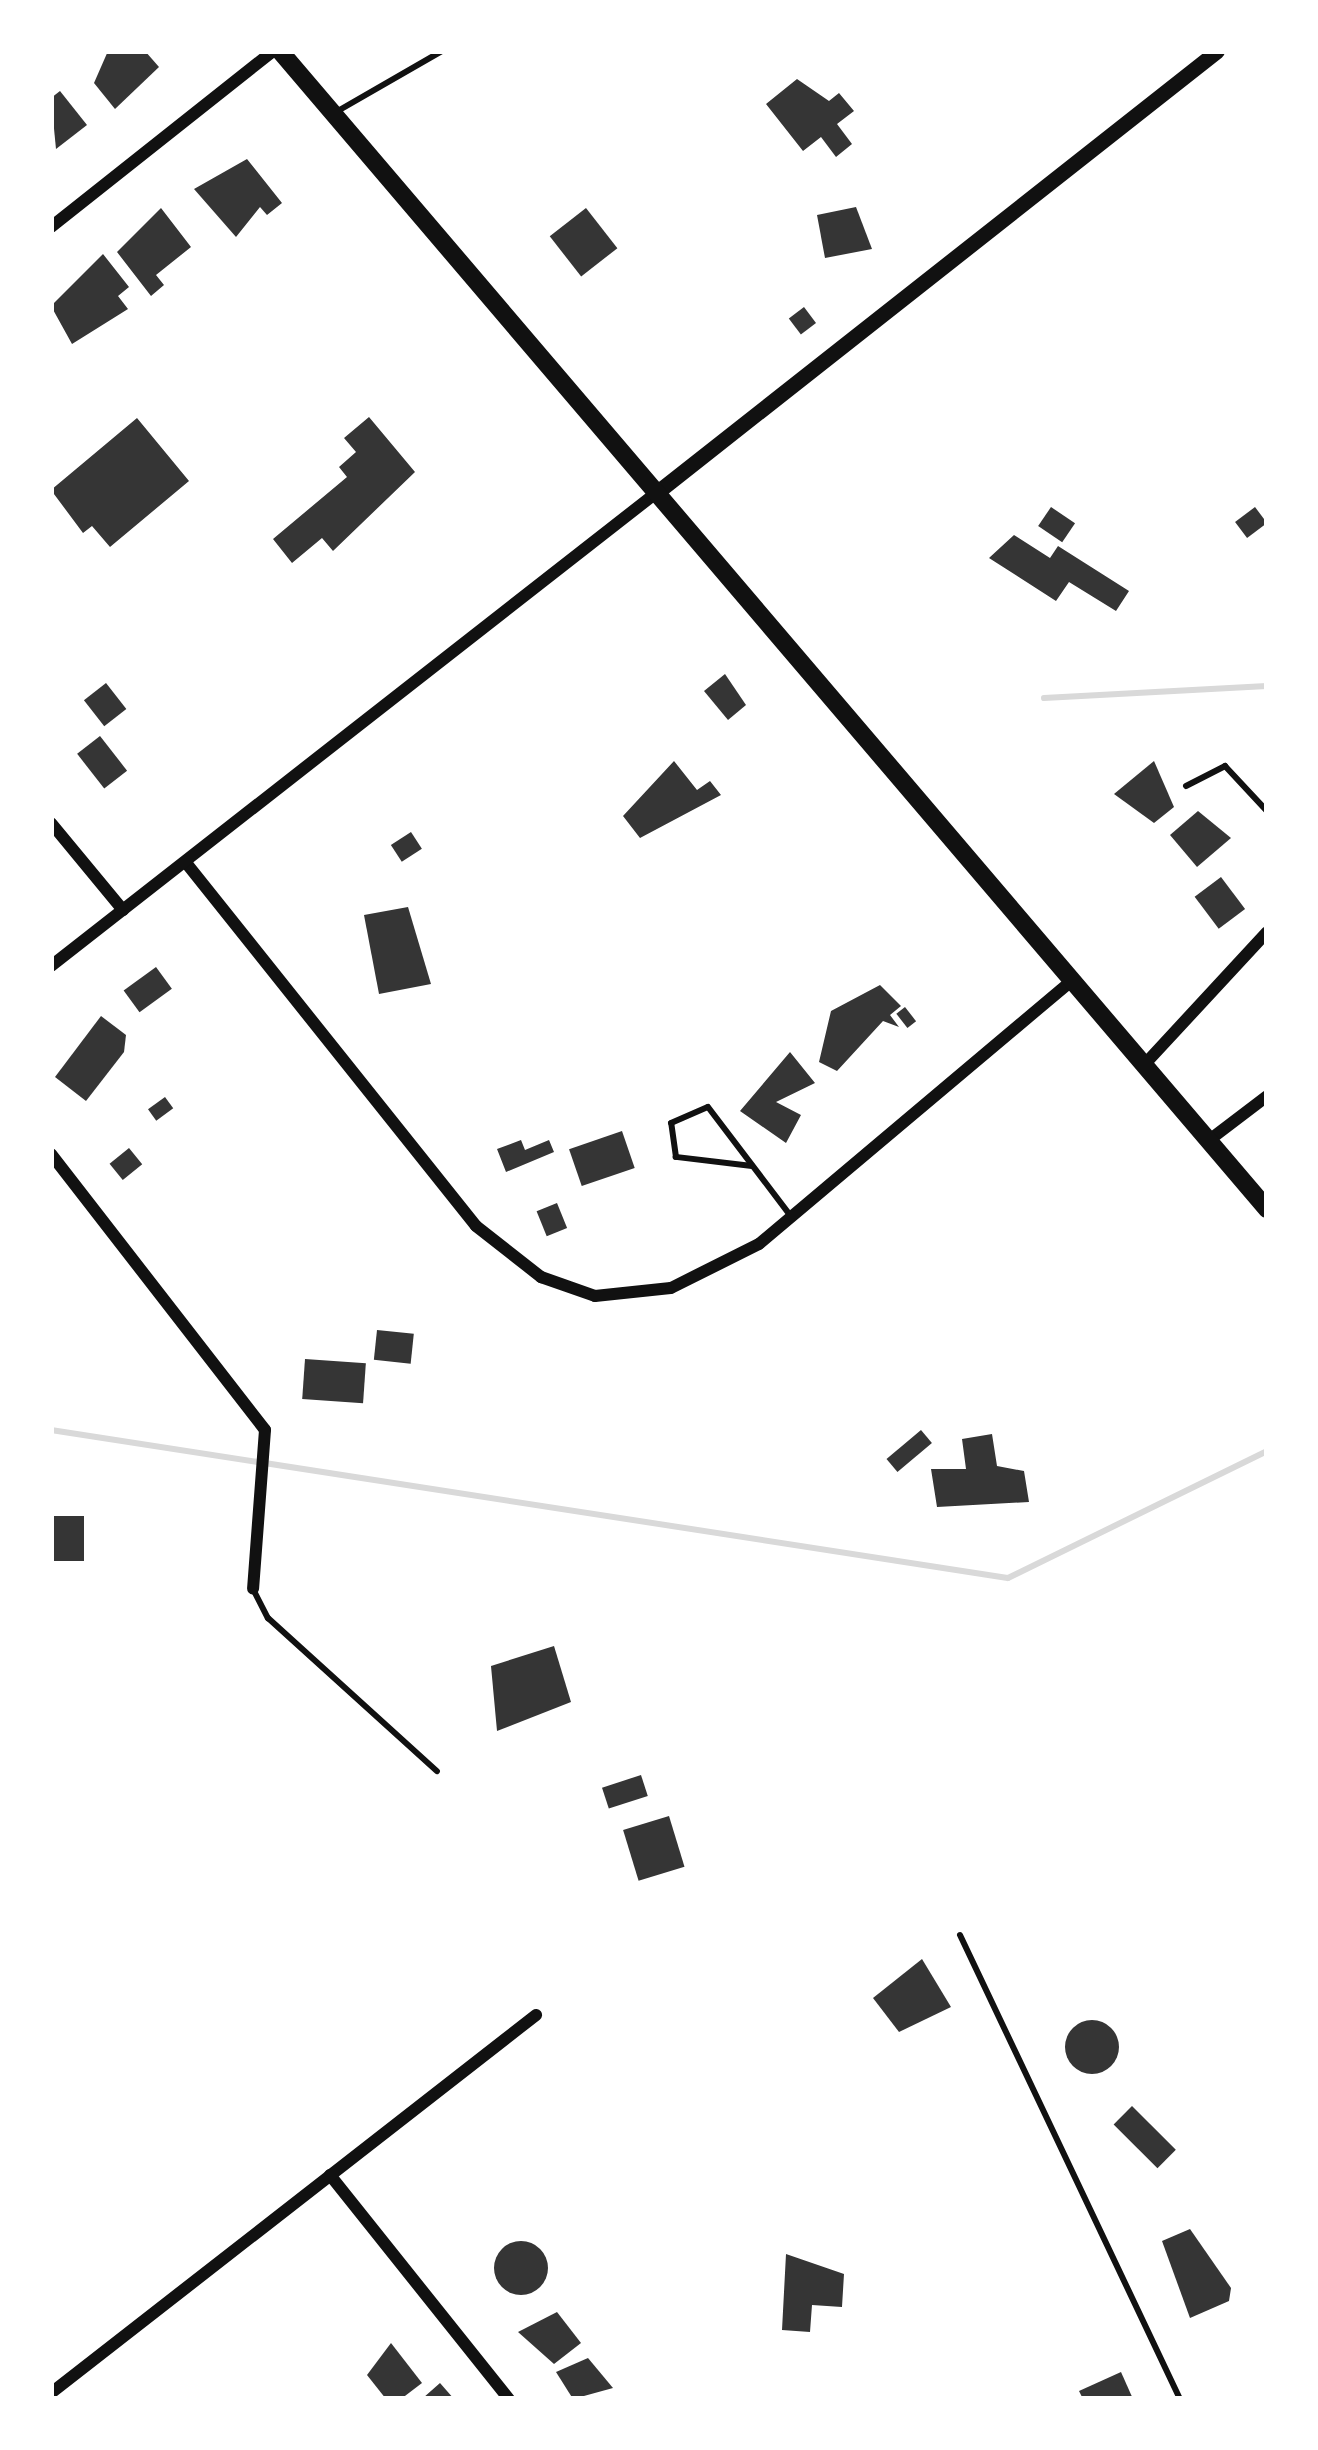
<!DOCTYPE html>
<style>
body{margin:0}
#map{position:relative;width:1318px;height:2450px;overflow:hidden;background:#fff;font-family:"Archivo Narrow",sans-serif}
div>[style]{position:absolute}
.stream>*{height:6px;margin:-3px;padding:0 3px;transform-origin:3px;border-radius:3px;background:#d9d9d9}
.building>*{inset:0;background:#353535;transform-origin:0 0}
.round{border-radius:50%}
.service>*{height:6px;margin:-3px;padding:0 3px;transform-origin:3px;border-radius:3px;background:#111}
.minor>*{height:12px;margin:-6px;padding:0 6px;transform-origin:6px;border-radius:6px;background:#111}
.tertiary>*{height:15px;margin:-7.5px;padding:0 7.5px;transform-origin:7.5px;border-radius:7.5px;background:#111}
.primary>*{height:18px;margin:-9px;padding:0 9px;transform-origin:9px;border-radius:9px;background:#111}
span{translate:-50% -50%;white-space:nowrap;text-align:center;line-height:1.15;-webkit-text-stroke:12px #fff;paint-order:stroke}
.frame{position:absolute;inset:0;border:54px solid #fff;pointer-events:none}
</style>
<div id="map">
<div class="stream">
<div style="left:1044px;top:698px;width:223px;rotate:-3.1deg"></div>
<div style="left:51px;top:1430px;width:968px;rotate:8.79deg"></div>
<div style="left:1008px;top:1578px;width:288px;rotate:-26.1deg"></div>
</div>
<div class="building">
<div style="clip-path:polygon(108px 51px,145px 51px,159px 67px,115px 109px,94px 83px)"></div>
<div style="clip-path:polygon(797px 79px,829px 101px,839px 93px,854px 111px,837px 124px,852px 144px,836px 157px,821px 137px,803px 151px,766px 104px)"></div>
<div style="clip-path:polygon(60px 91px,87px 125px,56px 149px,51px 98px)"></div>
<div style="clip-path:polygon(247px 159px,282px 203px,267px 215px,260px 207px,236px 237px,194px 189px)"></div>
<div style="clip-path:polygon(856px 207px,872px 249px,825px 258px,817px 215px)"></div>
<div style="clip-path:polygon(161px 208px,191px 247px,156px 275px,164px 285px,151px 296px,117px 252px)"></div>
<div style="left:586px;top:208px;width:51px;height:46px;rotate:52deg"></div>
<div style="clip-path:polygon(103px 254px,129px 287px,118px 296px,128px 309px,72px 344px,51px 306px)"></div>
<div style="left:804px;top:307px;width:20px;height:19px;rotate:53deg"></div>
<div style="clip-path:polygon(369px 417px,415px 472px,333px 551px,322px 538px,292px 563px,273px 539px,347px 477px,339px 467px,356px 452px,344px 438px)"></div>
<div style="clip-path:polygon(137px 418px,189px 481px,110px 547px,92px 526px,83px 533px,51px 490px)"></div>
<div style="left:1051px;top:507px;width:29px;height:23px;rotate:34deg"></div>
<div style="left:1255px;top:507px;width:20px;height:25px;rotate:53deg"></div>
<div style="clip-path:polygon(1014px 535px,1050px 558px,1058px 546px,1129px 591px,1116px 611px,1069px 582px,1056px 601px,989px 558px)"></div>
<div style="clip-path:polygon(725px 674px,746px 705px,728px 720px,704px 691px)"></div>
<div style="left:106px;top:683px;width:33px;height:28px;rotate:52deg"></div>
<div style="left:100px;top:736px;width:44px;height:29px;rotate:52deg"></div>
<div style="clip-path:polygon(674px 761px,697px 790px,710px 781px,721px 795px,640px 838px,623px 816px)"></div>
<div style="clip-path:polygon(1154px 761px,1174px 807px,1154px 823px,1114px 794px)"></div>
<div style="clip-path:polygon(1198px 811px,1231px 838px,1197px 867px,1170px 835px)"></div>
<div style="left:411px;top:832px;width:20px;height:24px;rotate:57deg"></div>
<div style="left:1221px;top:877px;width:40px;height:33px;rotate:53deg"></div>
<div style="clip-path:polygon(408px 907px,431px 984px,379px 994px,364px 915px)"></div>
<div style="left:156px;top:967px;width:27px;height:40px;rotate:54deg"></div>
<div style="clip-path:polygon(880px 985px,901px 1006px,890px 1015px,899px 1027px,883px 1021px,837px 1071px,819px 1062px,831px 1011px)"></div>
<div style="left:905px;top:1007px;width:18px;height:11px;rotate:52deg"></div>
<div style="clip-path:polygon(101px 1016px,126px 1035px,124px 1052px,86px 1101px,55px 1077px)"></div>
<div style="clip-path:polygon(790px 1052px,815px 1083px,776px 1102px,801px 1115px,786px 1143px,740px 1111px)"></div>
<div style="left:165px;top:1097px;width:14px;height:21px;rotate:54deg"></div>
<div style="left:622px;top:1131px;width:39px;height:56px;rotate:71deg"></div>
<div style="clip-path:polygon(521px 1140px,525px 1150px,549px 1140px,554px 1152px,506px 1172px,497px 1149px)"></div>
<div style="left:129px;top:1148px;width:21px;height:25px;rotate:51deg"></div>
<div style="left:557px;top:1203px;width:27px;height:22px;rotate:68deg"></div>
<div style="left:377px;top:1330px;width:37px;height:30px;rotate:6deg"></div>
<div style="left:305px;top:1359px;width:61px;height:40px;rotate:4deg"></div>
<div style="left:921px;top:1430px;width:17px;height:45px;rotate:50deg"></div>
<div style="clip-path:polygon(992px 1434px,997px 1466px,1024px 1471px,1029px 1502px,937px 1507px,931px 1469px,966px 1469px,962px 1439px)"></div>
<div style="left:51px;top:1516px;width:33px;height:45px"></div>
<div style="clip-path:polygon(554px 1646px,571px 1702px,497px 1731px,491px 1666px)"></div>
<div style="left:641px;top:1775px;width:22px;height:41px;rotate:72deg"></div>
<div style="left:669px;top:1816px;width:53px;height:48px;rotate:73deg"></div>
<div style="clip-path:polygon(922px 1959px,951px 2007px,899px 2032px,873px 1998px)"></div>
<div class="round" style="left:1065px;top:2020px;width:54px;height:54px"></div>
<div style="left:1132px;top:2106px;width:62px;height:26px;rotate:45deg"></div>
<div style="clip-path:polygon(1190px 2229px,1231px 2288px,1229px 2301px,1190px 2318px,1162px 2241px)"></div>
<div class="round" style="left:494px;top:2241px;width:54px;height:54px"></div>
<div style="clip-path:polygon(786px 2254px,844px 2274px,842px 2307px,812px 2305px,810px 2332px,782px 2330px)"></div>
<div style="clip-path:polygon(557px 2312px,581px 2343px,554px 2364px,518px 2332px)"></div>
<div style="clip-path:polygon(391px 2343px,422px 2383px,401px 2399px,386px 2399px,367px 2375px)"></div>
<div style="clip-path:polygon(588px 2358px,613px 2388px,573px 2399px,556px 2372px)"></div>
<div style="clip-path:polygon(1121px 2372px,1133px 2399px,1083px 2399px,1079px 2391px)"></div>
<div style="clip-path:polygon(440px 2383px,454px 2399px,411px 2399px,423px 2398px)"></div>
</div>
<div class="service">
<div style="left:336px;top:112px;width:122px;rotate:-29.9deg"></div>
<div style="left:1186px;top:786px;width:44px;rotate:-27.1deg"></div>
<div style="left:1225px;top:766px;width:62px;rotate:47deg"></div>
<div style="left:752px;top:1166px;width:77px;rotate:-173.2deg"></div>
<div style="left:676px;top:1157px;width:34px;rotate:-98deg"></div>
<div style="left:671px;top:1123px;width:40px;rotate:-23.4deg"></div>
<div style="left:708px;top:1107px;width:136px;rotate:52.8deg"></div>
<div style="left:253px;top:1589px;width:33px;rotate:63deg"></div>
<div style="left:268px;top:1618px;width:228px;rotate:42.2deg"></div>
<div style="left:960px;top:1935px;width:514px;rotate:64.63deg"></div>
</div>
<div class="minor">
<div style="left:51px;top:227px;width:283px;rotate:-38.4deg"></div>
<div style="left:51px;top:823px;width:113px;rotate:50.4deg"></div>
<div style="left:187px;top:864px;width:463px;rotate:51.4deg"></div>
<div style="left:476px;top:1226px;width:83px;rotate:38.1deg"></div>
<div style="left:541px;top:1277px;width:57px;rotate:19.4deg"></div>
<div style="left:595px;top:1296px;width:76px;rotate:-6deg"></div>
<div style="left:671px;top:1288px;width:98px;rotate:-26.6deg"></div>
<div style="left:759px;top:1244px;width:409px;rotate:-40.1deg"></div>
<div style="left:51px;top:966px;width:768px;rotate:-38.02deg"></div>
<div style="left:1144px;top:1065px;width:181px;rotate:-47.2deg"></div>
<div style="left:1208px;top:1141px;width:74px;rotate:-37.3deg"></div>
<div style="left:51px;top:1154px;width:349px;rotate:52.2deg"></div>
<div style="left:265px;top:1430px;width:159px;rotate:94.3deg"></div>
<div style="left:330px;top:2175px;width:287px;rotate:51.4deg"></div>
<div style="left:51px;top:2393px;width:615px;rotate:-37.93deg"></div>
</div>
<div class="tertiary">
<div style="left:656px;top:493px;width:714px;rotate:-38.23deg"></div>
</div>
<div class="primary">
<div style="left:280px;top:51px;width:1522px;rotate:49.56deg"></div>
</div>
<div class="frame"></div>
</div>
